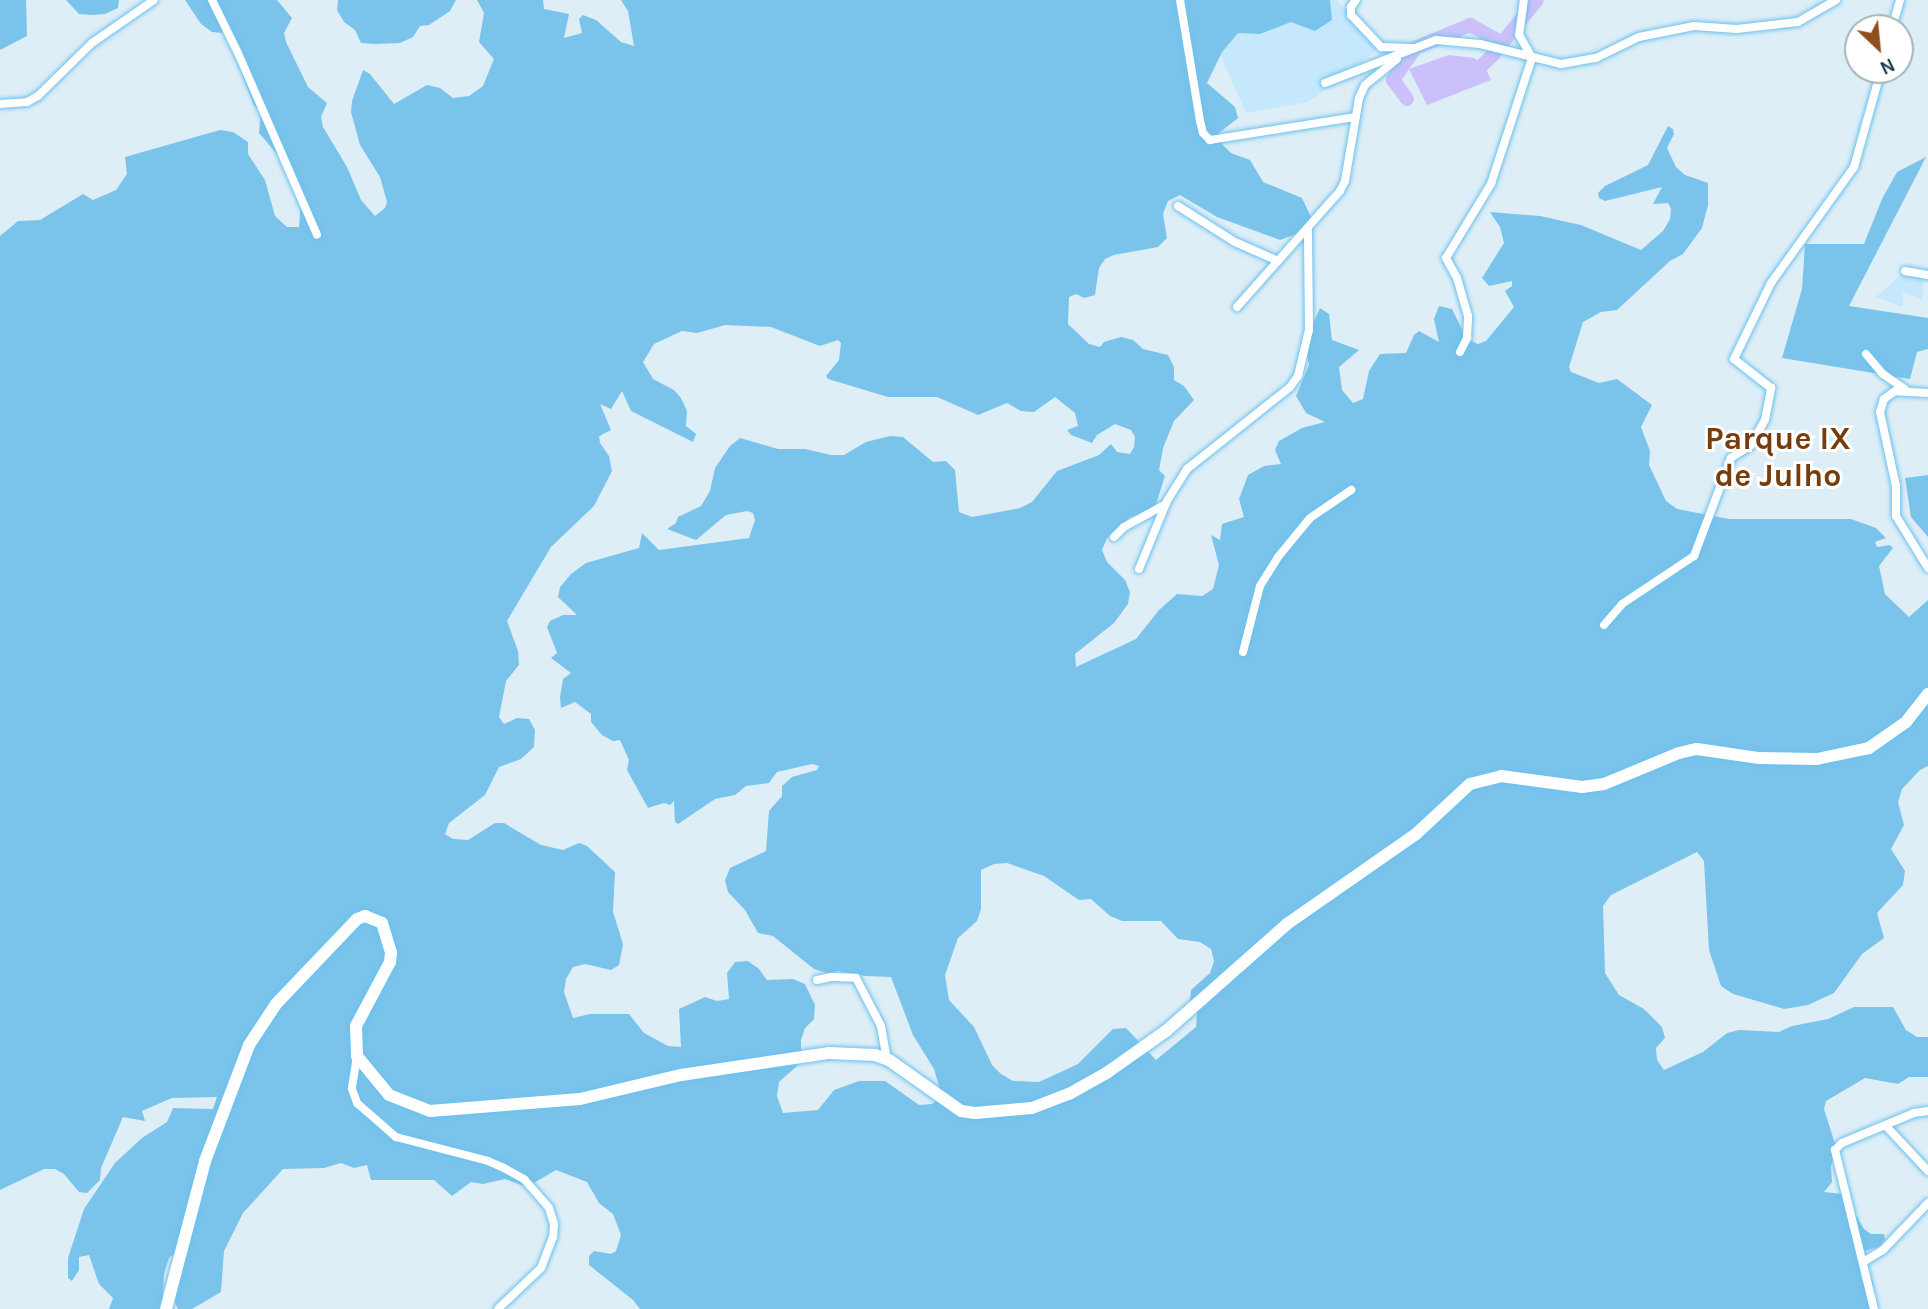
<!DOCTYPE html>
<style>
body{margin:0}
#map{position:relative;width:1928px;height:1309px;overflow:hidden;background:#deeef7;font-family:Karla,sans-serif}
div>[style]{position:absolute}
.built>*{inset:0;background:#c5e8fc}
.green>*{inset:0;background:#7ac3eb}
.water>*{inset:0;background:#cbc0f9}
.river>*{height:14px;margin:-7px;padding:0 7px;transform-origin:7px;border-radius:7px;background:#cbc0f9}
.roads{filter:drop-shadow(0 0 2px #6cc1ee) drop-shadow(0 0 2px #6cc1ee)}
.street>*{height:8px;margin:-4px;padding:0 4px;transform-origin:4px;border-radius:4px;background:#fff}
.secondary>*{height:12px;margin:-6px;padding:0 6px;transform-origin:6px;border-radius:6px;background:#fff}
span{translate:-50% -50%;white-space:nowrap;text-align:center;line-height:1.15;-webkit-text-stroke:6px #fff;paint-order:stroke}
.district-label{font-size:32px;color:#773c0b;font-weight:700}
.north{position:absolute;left:1844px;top:14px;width:70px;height:70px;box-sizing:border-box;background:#fff;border:2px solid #a5b3ba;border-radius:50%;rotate:154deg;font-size:19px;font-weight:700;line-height:28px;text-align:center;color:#1d4153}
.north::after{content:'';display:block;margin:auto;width:24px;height:32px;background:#914f1e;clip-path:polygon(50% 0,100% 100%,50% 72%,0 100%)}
</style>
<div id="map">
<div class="built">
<div style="clip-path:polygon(1280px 0,1336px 0,1381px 47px,1308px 102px,1246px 113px,1213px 38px)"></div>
<div style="clip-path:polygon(1905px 271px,1924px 275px,1922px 299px,1903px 292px,1903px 307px,1876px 297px)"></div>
</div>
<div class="green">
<div style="clip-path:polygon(0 0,26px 0,27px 36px,0 50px)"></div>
<div style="clip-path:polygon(66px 0,119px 0,118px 8px,105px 14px,93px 15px,79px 14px)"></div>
<div style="clip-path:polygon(evenodd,185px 0,277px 0,292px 18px,284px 33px,286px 42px,308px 87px,327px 103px,321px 117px,323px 127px,347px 167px,361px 200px,375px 216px,385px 208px,387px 202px,380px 177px,360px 145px,351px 112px,352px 101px,363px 70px,370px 74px,394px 104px,427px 85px,440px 88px,453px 98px,469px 96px,483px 86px,494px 59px,479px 42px,484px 13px,477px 0,543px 0,544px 9px,569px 14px,564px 38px,582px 33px,579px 19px,583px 15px,596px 20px,621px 42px,634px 46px,628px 11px,621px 0,1330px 0,1332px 20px,1315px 31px,1291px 22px,1260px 34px,1238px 33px,1222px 52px,1207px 83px,1235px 107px,1238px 118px,1219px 133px,1222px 144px,1231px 153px,1250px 160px,1263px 182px,1302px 198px,1312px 219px,1304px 231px,1280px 240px,1217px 217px,1180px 195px,1168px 201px,1163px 214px,1167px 238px,1158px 247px,1114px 255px,1105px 259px,1099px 268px,1095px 295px,1084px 298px,1076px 294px,1069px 297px,1068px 324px,1089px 344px,1100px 347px,1104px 342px,1121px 337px,1133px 340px,1143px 349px,1168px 355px,1174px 367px,1174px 380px,1184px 386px,1194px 400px,1174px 421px,1163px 448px,1159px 470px,1165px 476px,1156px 504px,1142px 514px,1130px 517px,1107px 538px,1102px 550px,1107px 562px,1125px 580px,1130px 592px,1128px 604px,1114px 623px,1075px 654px,1076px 667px,1136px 639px,1159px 610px,1177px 594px,1202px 596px,1213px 589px,1219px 565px,1211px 535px,1220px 540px,1222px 524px,1244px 517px,1239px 499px,1248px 475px,1264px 466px,1281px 464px,1275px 450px,1279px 441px,1302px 428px,1325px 422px,1306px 413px,1296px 396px,1309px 365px,1305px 342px,1320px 308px,1329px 314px,1332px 340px,1359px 350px,1339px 367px,1342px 390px,1353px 403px,1363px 399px,1369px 371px,1380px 354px,1406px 353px,1414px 335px,1419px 331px,1439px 342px,1434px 319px,1439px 306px,1452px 309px,1467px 339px,1478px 344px,1486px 341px,1514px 307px,1505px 291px,1512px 286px,1512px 281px,1489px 286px,1482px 278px,1504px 243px,1500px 227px,1490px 212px,1540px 216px,1581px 225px,1641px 250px,1663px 231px,1670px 219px,1671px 209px,1668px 203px,1653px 204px,1662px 187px,1605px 201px,1599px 198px,1598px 193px,1605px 186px,1648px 165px,1668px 126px,1673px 129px,1674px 134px,1667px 148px,1676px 167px,1685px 175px,1708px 183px,1708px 205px,1702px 228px,1683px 254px,1670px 261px,1617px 310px,1601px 312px,1583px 322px,1569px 367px,1571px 372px,1599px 383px,1617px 379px,1652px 405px,1641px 427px,1650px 451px,1649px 465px,1666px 501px,1677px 509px,1729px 519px,1851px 519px,1876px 528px,1886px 538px,1875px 542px,1877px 547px,1890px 545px,1893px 548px,1879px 566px,1885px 594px,1909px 617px,1928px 600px,1928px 766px,1920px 770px,1902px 789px,1898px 802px,1904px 825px,1891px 849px,1905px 871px,1903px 885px,1877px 913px,1884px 938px,1862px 954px,1834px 993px,1808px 1005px,1784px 1009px,1733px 994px,1721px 986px,1709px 950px,1704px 861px,1697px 852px,1611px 895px,1603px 906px,1605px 973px,1619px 995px,1644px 1009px,1662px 1027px,1665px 1038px,1656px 1048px,1657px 1060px,1664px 1070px,1703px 1052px,1727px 1033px,1739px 1030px,1779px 1032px,1792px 1026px,1828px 1019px,1854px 1007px,1893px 1007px,1906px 1030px,1917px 1037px,1928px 1037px,1928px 1077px,1909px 1077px,1898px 1084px,1865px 1078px,1826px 1101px,1824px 1109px,1836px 1147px,1831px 1167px,1832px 1182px,1824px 1192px,1843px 1194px,1864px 1229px,1871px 1234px,1884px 1234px,1885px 1240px,1878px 1247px,1861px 1252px,1866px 1272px,1873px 1282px,1874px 1309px,640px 1309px,633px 1300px,589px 1265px,589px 1256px,594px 1251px,611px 1254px,616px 1251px,621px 1235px,613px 1214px,599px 1203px,587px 1182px,556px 1170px,527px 1187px,505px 1179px,483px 1184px,471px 1182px,452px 1196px,434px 1180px,371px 1180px,367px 1165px,354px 1168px,341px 1163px,324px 1168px,283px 1169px,243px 1213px,224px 1251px,221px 1292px,192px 1309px,178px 1309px,175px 1303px,179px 1250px,169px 1258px,164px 1274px,162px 1309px,109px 1309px,113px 1298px,99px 1284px,89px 1255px,79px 1257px,79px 1270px,72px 1281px,68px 1278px,68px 1258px,84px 1209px,115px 1163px,142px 1138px,167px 1122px,173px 1108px,213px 1109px,217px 1097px,172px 1098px,142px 1111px,145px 1121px,123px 1117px,101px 1168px,100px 1180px,87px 1193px,79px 1192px,64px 1174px,55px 1169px,44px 1169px,0 1190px,0 236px,18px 221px,40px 220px,83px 194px,93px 200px,116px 190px,127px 174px,125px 157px,220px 130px,233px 132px,248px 142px,248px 154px,265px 180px,275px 216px,287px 227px,299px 227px,301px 201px,284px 162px,259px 133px,261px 112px,254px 105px,226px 33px,212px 32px,201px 24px,185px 0,725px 325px,771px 327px,820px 346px,838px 340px,841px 343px,839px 360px,826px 376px,828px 379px,888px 397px,937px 397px,978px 415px,1007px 403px,1021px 411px,1034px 412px,1055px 397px,1075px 413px,1078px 426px,1067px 430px,1071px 435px,1092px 443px,1097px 435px,1115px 424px,1131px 430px,1135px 437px,1134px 447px,1130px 454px,1117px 452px,1111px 444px,1099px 455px,1057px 471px,1032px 502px,1020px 508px,972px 517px,959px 512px,955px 470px,946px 461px,933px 462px,903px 437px,890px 436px,866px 442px,844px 455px,831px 455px,805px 449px,778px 449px,740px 438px,730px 446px,715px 468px,710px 491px,701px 506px,678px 517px,676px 523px,667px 529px,696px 540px,726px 515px,747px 511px,753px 513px,755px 520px,749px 538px,659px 550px,642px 533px,639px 548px,586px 563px,571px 574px,560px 587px,558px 597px,577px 615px,563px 615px,550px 621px,547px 627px,557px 653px,551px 658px,571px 673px,563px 679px,560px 697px,561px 708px,575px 702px,591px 714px,591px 722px,602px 735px,613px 741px,620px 740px,629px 760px,627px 770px,648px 808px,664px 803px,670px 805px,674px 801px,675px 822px,678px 824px,715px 799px,735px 795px,746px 786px,769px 783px,777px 772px,812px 764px,819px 766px,817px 770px,792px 777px,782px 786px,782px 796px,769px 811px,766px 851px,730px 868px,725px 880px,728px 892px,745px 910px,758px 933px,773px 936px,814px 969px,827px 973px,838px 971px,865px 976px,891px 977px,913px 1035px,934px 1069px,942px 1096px,932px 1104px,919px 1105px,885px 1081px,859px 1081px,834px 1090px,818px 1110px,783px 1113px,777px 1096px,779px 1082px,797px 1066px,801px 1053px,801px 1040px,805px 1028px,814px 1019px,815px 1005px,805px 984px,793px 979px,767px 980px,759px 969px,748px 961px,735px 962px,727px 973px,729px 999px,717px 1001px,705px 997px,679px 1009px,681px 1047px,668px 1046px,644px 1033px,629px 1014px,590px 1014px,573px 1018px,564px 992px,566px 979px,573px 967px,585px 964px,611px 970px,619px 965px,623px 944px,613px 912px,615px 872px,587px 846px,579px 843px,563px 850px,541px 845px,504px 823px,495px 823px,468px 840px,453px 839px,445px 834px,449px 823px,485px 795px,499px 767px,521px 759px,534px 747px,535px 730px,529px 719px,517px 718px,504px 724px,499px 717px,506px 681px,519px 665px,518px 651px,507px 621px,551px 547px,594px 506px,612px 471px,609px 456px,600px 443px,599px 436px,611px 430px,600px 404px,611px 409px,622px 391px,631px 411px,693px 442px,696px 434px,686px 426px,687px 411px,681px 398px,674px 390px,653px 379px,643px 362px,654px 344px,682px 331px,697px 333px,725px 325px,185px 0,1007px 863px,1044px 876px,1079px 900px,1091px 899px,1110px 916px,1122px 921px,1161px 921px,1178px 939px,1200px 942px,1211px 949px,1214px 961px,1210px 973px,1191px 990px,1190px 1004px,1197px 1013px,1196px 1027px,1156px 1060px,1126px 1028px,1113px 1029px,1078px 1064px,1039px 1082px,1013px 1081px,1001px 1074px,992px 1065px,974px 1027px,949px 1000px,945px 975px,958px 938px,977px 921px,981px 909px,981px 870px,994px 864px,1007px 863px)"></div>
<div style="clip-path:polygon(338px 0,456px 0,450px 11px,429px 25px,420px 26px,413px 37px,400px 43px,375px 44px,361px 43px,355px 30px,344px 22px,337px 10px)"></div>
<div style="clip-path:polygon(1926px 157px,1849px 306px,1928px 318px,1928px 349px,1917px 352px,1910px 379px,1782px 358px,1802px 289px,1805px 244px,1864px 244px,1882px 199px,1897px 172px)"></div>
<div style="clip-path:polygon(1928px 475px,1928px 537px,1911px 517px,1905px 478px)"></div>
</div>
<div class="water">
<div style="clip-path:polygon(1449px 55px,1474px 58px,1484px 65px,1491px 80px,1427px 105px,1409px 69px)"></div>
</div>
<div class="river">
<div style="left:1476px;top:71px;width:25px;rotate:-43deg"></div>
<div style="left:1407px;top:99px;width:24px;rotate:-126deg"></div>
<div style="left:1393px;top:80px;width:39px;rotate:-55deg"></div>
<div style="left:1415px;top:48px;width:60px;rotate:-22.7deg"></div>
<div style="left:1470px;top:25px;width:37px;rotate:29deg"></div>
<div style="left:1502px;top:43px;width:55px;rotate:-50.9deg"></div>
</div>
<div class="roads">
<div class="street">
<div style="left:212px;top:0;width:59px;rotate:63.9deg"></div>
<div style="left:238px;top:53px;width:198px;rotate:66.5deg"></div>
<div style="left:1180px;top:0;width:123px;rotate:80.6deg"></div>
<div style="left:1200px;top:121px;width:12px;rotate:76deg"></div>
<div style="left:1203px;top:133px;width:10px;rotate:45deg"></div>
<div style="left:1210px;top:140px;width:147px;rotate:-9deg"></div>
<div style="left:1356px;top:0;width:9px;rotate:126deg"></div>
<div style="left:1351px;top:7px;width:8px;rotate:90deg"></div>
<div style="left:1351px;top:15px;width:44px;rotate:46.8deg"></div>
<div style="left:1381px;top:47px;width:30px;rotate:2deg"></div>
<div style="left:1892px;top:28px;width:29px;rotate:-74deg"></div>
<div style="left:1325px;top:83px;width:119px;rotate:-21.2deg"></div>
<div style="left:1436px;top:40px;width:44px;rotate:5.2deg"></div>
<div style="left:1480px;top:44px;width:83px;rotate:13.9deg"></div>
<div style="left:1561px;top:64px;width:36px;rotate:-10deg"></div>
<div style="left:1596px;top:58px;width:48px;rotate:-26deg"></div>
<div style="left:1639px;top:37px;width:56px;rotate:-11.3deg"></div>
<div style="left:1694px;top:26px;width:43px;rotate:4deg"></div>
<div style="left:1737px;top:29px;width:61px;rotate:-6.5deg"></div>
<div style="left:1798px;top:22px;width:44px;rotate:-30.1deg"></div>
<div style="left:0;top:104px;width:27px;rotate:-4deg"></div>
<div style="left:27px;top:102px;width:13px;rotate:-29deg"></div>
<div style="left:38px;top:96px;width:76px;rotate:-44.5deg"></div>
<div style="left:92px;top:43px;width:75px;rotate:-34.7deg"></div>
<div style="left:1178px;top:206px;width:67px;rotate:32.3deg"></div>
<div style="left:1235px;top:242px;width:47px;rotate:23.8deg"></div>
<div style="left:1905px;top:271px;width:23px;rotate:10deg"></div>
<div style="left:1237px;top:307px;width:155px;rotate:-48.4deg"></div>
<div style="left:1340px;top:191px;width:11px;rotate:-63deg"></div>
<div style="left:1345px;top:181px;width:84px;rotate:-80.4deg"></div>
<div style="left:1359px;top:98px;width:14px;rotate:-65deg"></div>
<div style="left:1365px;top:85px;width:41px;rotate:-39.1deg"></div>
<div style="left:1460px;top:352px;width:16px;rotate:-63deg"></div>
<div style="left:1467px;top:338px;width:22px;rotate:-87deg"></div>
<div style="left:1468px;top:316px;width:40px;rotate:-106deg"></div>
<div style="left:1457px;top:278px;width:23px;rotate:-119deg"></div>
<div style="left:1446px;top:258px;width:87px;rotate:-58.7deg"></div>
<div style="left:1491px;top:184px;width:133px;rotate:-72deg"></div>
<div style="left:1532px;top:58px;width:26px;rotate:-119deg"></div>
<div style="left:1519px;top:35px;width:35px;rotate:-82deg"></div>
<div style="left:1866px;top:354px;width:26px;rotate:50deg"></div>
<div style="left:1883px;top:374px;width:28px;rotate:35deg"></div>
<div style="left:1928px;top:393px;width:33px;rotate:-177deg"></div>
<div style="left:1895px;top:391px;width:14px;rotate:144deg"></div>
<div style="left:1884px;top:399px;width:14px;rotate:107deg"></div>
<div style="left:1880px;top:412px;width:76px;rotate:77.8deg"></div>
<div style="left:1896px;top:486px;width:30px;rotate:90deg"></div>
<div style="left:1896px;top:516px;width:61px;rotate:58.4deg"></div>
<div style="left:1114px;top:537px;width:14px;rotate:-45deg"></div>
<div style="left:1124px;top:527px;width:48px;rotate:-28.7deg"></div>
<div style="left:1139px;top:569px;width:74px;rotate:-67.6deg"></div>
<div style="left:1167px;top:501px;width:38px;rotate:-58deg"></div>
<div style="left:1187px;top:469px;width:132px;rotate:-38.5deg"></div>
<div style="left:1290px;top:387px;width:14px;rotate:-54deg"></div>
<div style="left:1298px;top:376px;width:47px;rotate:-76.6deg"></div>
<div style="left:1309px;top:330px;width:102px;rotate:-90.6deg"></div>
<div style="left:1604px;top:625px;width:28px;rotate:-49deg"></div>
<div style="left:1622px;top:604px;width:87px;rotate:-33.7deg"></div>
<div style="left:1694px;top:556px;width:105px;rotate:-69.3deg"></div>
<div style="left:1731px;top:458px;width:24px;rotate:-33deg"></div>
<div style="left:1751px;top:445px;width:29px;rotate:-61deg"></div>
<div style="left:1765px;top:420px;width:33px;rotate:-79deg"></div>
<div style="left:1771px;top:388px;width:47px;rotate:-141.9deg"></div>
<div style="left:1734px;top:359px;width:85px;rotate:-64deg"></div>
<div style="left:1771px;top:283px;width:143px;rotate:-54.4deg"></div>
<div style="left:1854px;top:167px;width:101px;rotate:-74.4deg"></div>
<div style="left:1243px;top:652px;width:68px;rotate:-75.6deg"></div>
<div style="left:1260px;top:586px;width:34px;rotate:-58deg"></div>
<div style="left:1278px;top:557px;width:50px;rotate:-50.6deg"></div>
<div style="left:1310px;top:518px;width:50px;rotate:-34.3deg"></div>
<div style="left:817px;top:980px;width:14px;rotate:-12deg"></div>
<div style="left:831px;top:977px;width:25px;rotate:2deg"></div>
<div style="left:856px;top:978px;width:54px;rotate:62.5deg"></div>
<div style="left:881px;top:1026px;width:34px;rotate:80deg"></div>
<div style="left:357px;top:1056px;width:33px;rotate:99deg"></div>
<div style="left:352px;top:1089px;width:15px;rotate:70deg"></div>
<div style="left:357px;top:1103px;width:52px;rotate:41.1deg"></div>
<div style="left:396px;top:1137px;width:95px;rotate:14.6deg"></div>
<div style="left:488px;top:1161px;width:17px;rotate:24deg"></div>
<div style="left:504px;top:1168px;width:23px;rotate:29deg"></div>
<div style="left:524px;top:1179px;width:38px;rotate:49deg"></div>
<div style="left:549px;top:1208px;width:17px;rotate:73deg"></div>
<div style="left:554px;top:1224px;width:13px;rotate:94deg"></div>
<div style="left:553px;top:1237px;width:33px;rotate:111deg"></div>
<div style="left:541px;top:1268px;width:59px;rotate:136.4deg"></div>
<div style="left:1886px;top:1126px;width:62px;rotate:47deg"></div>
<div style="left:1863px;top:1262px;width:23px;rotate:-31deg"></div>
<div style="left:1883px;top:1250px;width:65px;rotate:-46.2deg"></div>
<div style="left:1874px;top:1309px;width:164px;rotate:-103.8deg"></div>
<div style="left:1835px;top:1150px;width:10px;rotate:-45deg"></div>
<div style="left:1842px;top:1143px;width:78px;rotate:-22.6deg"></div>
<div style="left:1914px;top:1113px;width:14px;rotate:-8deg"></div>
</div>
<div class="secondary">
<div style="left:166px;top:1309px;width:153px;rotate:-75.2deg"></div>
<div style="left:205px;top:1161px;width:124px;rotate:-69.2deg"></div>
<div style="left:249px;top:1045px;width:49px;rotate:-56.6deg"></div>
<div style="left:276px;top:1004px;width:117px;rotate:-46.4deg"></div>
<div style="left:357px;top:919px;width:9px;rotate:-21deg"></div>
<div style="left:365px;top:916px;width:18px;rotate:22deg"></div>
<div style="left:382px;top:923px;width:31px;rotate:73deg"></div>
<div style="left:391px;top:953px;width:9px;rotate:96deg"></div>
<div style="left:390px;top:962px;width:72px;rotate:118deg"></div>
<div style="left:356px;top:1026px;width:30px;rotate:88deg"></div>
<div style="left:357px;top:1056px;width:50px;rotate:50.6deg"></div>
<div style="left:389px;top:1095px;width:44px;rotate:21.3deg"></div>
<div style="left:430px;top:1111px;width:150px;rotate:-4.6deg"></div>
<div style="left:580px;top:1099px;width:104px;rotate:-13.4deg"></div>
<div style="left:681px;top:1075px;width:150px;rotate:-8.5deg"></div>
<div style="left:829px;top:1053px;width:46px;rotate:2.5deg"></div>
<div style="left:875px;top:1055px;width:15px;rotate:20deg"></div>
<div style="left:889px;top:1060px;width:88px;rotate:35.3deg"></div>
<div style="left:961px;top:1111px;width:14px;rotate:8deg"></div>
<div style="left:975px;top:1113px;width:57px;rotate:-5deg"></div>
<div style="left:1032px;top:1108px;width:40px;rotate:-21deg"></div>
<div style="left:1069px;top:1094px;width:45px;rotate:-29.4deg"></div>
<div style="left:1108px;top:1072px;width:71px;rotate:-35.3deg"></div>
<div style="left:1166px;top:1031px;width:162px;rotate:-41.5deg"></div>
<div style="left:1287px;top:924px;width:157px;rotate:-34.9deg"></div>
<div style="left:1416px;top:834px;width:74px;rotate:-42.8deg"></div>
<div style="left:1470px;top:784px;width:32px;rotate:-14deg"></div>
<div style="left:1501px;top:776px;width:82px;rotate:7.7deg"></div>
<div style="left:1582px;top:787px;width:22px;rotate:-8deg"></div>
<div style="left:1604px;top:784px;width:81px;rotate:-22.5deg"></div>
<div style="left:1679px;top:753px;width:18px;rotate:-13deg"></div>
<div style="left:1697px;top:749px;width:63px;rotate:8.3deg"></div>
<div style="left:1759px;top:758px;width:58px;rotate:1deg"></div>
<div style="left:1817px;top:759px;width:53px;rotate:-11.9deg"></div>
<div style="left:1869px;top:748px;width:45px;rotate:-35.1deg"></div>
<div style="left:1906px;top:722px;width:36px;rotate:-52deg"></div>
</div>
</div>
<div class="district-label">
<span style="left:1778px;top:458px">Parque IX<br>de Julho</span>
</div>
<div class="north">N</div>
</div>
